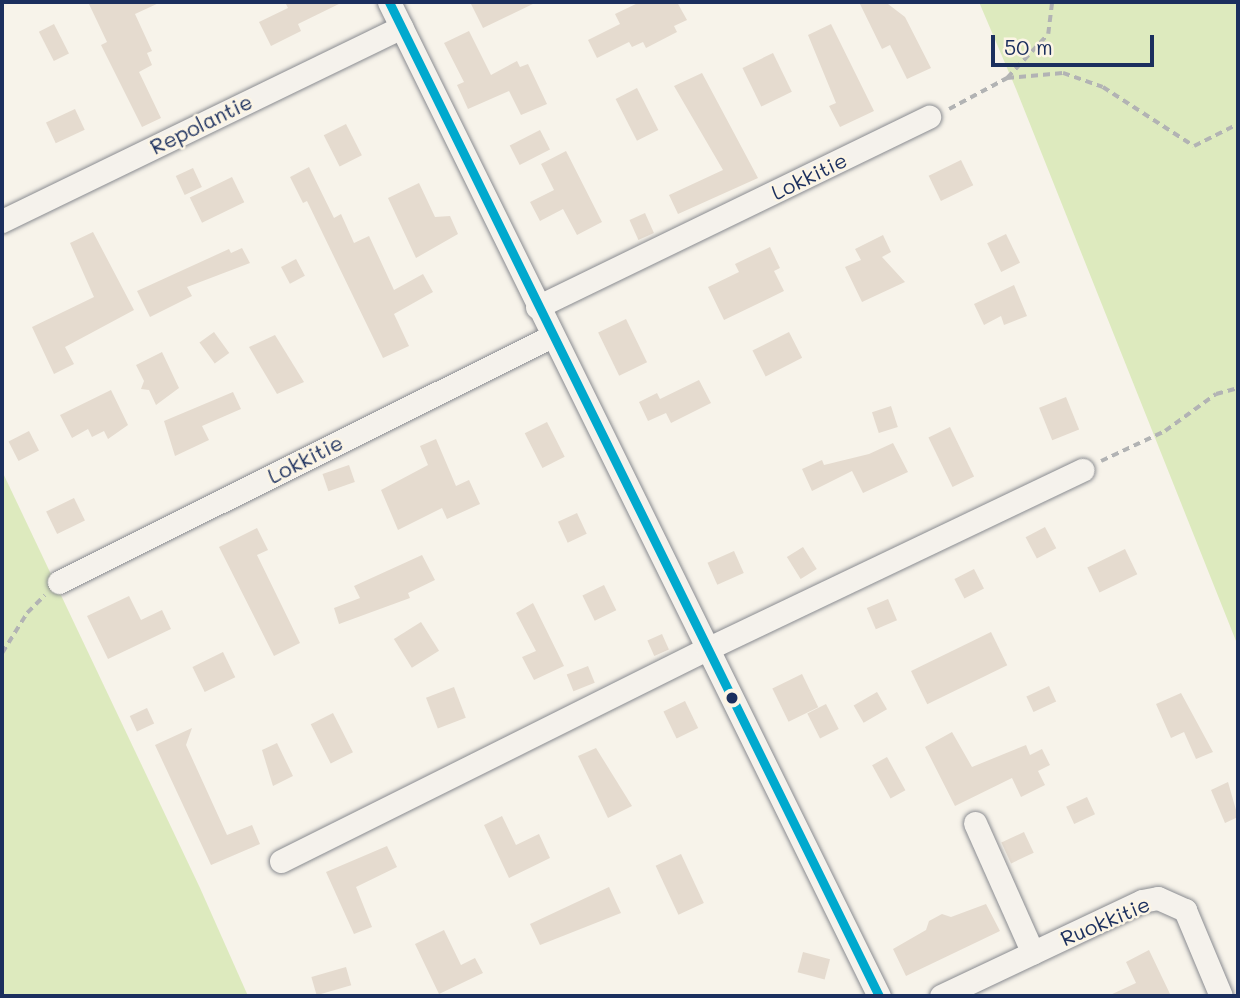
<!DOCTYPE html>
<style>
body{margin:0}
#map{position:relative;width:1240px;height:998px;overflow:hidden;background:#f7f3ea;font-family:Mali,sans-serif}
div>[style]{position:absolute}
.green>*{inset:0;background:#ddeabe}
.building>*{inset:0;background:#e5dbcf;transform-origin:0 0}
.path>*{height:3.5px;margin-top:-1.75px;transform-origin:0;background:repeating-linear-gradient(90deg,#b2b3b4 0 7px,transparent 0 12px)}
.roads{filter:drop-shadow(0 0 2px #8a8c91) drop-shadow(0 0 2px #8a8c91)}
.minor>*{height:23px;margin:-11.5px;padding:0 11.5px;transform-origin:11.5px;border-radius:11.5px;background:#f5f2ec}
.bus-1>*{height:9px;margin:-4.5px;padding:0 4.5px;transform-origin:4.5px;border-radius:4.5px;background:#00a9ce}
.dots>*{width:19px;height:19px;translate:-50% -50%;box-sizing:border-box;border:4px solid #fcf5e5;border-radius:50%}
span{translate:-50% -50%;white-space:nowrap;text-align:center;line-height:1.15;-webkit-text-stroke:5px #fcf5e5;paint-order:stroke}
.street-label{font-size:21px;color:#1b2f5e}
.frame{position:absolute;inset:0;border:4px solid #1b2f5e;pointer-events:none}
.scale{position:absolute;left:991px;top:35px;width:163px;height:32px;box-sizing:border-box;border:4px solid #1b2f5e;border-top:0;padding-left:9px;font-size:21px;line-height:24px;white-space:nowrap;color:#1b2f5e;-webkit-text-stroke:5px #fcf5e5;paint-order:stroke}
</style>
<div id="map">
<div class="green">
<div style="clip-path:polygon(979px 2px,1238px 2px,1238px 646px,1016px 89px)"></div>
<div style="clip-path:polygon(2px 471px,200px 888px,248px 996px,2px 996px)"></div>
</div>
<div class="building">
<div style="clip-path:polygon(88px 2px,161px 2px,135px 14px,152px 51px,147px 53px,152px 65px,139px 72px,161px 118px,142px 127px,101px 45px,107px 42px)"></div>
<div style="clip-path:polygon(285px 2px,343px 2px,298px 24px,301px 31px,271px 46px,259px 22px,288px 8px)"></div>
<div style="clip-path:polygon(470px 2px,537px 2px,483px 28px)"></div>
<div style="clip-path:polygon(640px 2px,677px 2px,687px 20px,674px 26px,677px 32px,646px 48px,643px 42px,632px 47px,629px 42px,597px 58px,588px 40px,620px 24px,615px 14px)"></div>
<div style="clip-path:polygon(859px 2px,888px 4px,905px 17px,931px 68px,907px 79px,890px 45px,882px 49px)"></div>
<div style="left:54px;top:24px;width:33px;height:17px;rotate:63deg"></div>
<div style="clip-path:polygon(831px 24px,874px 111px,840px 127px,829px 106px,836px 103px,808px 35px)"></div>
<div style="clip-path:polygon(469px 31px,491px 75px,517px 61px,520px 67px,528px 64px,547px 104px,521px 115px,509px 91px,468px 109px,457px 85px,464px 82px,444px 43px)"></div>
<div style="left:773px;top:53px;width:43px;height:34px;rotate:64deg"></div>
<div style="clip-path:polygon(702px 73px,758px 178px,678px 214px,669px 195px,723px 170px,674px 86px)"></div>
<div style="left:637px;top:88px;width:47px;height:24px;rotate:63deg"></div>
<div style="left:75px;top:109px;width:23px;height:32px;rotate:65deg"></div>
<div style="left:346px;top:124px;width:35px;height:25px;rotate:63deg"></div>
<div style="left:540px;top:130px;width:22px;height:34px;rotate:63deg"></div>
<div style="clip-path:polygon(566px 151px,602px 222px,577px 235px,563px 209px,540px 221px,530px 202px,554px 190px,541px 164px)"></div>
<div style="left:961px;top:160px;width:28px;height:36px;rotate:64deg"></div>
<div style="clip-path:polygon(309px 167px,334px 218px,341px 214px,354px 243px,369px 236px,394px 290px,423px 274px,433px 292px,394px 314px,409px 346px,383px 358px,307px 201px,303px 203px,290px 177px)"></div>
<div style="left:193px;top:168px;width:21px;height:19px;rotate:65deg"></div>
<div style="left:232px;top:177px;width:28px;height:47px;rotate:64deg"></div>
<div style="clip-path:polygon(419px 183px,435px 217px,450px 216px,458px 234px,416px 258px,388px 198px)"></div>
<div style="left:645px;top:213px;width:22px;height:17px;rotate:66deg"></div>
<div style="clip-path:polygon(93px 232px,134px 310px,65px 347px,74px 364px,54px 374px,32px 327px,94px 297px,70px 243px)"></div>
<div style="left:1006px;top:234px;width:32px;height:21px;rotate:64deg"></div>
<div style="clip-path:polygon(883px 235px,891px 252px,882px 257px,905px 282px,862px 302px,845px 267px,861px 260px,855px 249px)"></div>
<div style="clip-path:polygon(770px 247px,780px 268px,774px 271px,784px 291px,724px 320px,708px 287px,739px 272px,735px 264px)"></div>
<div style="clip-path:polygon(242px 248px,250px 263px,187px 287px,192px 296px,150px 317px,137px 291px,229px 249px,231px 253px)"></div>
<div style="left:296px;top:259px;width:19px;height:17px;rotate:62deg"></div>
<div style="clip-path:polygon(1014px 285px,1027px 316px,1004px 325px,1001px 316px,984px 325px,974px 304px)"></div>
<div style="left:626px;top:319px;width:48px;height:31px;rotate:64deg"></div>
<div style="left:214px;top:332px;width:26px;height:18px;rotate:54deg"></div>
<div style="left:789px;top:332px;width:29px;height:41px;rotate:63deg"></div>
<div style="clip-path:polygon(275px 335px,304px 382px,277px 394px,249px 347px)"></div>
<div style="clip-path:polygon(162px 352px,179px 388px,156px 405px,149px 390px,141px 389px,144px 381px,136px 365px)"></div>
<div style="clip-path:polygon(699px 380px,711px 403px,671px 423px,666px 413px,648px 421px,639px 402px,657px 393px,660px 399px)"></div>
<div style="clip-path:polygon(111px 390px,128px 425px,108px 439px,104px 431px,92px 437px,88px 429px,72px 438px,60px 415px)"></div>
<div style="clip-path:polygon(233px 392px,241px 409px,202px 426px,209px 440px,175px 456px,164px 421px)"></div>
<div style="left:1066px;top:397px;width:35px;height:29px;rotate:68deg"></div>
<div style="left:891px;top:406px;width:22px;height:20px;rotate:72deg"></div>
<div style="left:547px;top:422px;width:39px;height:25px;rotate:63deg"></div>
<div style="left:950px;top:427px;width:55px;height:24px;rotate:64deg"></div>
<div style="left:29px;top:431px;width:22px;height:23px;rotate:63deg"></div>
<div style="clip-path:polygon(436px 439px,456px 486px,469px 480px,480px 504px,447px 519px,442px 508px,398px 530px,381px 490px,428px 465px,420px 446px)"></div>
<div style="clip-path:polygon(893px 443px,908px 472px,863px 493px,852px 471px,812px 491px,802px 469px,822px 460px,824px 465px,869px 454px)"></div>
<div style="left:349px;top:465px;width:18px;height:28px;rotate:71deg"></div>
<div style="left:74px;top:498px;width:25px;height:31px;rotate:64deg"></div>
<div style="left:577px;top:513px;width:23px;height:21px;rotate:65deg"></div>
<div style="left:1045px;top:527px;width:24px;height:22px;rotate:62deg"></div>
<div style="clip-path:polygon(257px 528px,268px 550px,257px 555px,300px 643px,274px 656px,219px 547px)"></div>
<div style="left:803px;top:547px;width:26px;height:19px;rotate:58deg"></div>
<div style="left:1125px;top:549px;width:28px;height:42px;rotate:64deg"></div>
<div style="left:734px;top:551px;width:24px;height:29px;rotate:66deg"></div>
<div style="clip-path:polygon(422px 555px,435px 580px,408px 593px,410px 598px,339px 624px,334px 608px,360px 598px,354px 586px)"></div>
<div style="left:974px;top:569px;width:22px;height:22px;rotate:63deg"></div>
<div style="left:604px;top:585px;width:28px;height:24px;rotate:64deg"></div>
<div style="clip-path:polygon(129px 596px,141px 620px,162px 610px,171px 629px,108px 659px,87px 616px)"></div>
<div style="left:888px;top:599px;width:23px;height:23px;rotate:67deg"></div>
<div style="clip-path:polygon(533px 603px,564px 666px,534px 680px,522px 657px,536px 651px,516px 613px)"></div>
<div style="left:421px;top:622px;width:34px;height:32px;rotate:58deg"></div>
<div style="left:991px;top:632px;width:37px;height:89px;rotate:64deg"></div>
<div style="left:662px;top:634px;width:17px;height:16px;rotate:66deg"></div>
<div style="left:223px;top:652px;width:28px;height:34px;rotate:64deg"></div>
<div style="left:588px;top:666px;width:18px;height:23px;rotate:68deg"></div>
<div style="left:802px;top:674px;width:37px;height:33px;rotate:64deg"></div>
<div style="left:1049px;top:686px;width:17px;height:25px;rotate:65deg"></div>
<div style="left:454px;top:687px;width:33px;height:30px;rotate:69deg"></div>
<div style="left:877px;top:692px;width:20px;height:27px;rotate:60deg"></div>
<div style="clip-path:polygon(1181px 693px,1213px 752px,1196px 759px,1184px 732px,1171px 738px,1156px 704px)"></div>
<div style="left:685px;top:701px;width:30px;height:24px;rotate:64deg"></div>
<div style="left:826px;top:704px;width:28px;height:21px;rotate:63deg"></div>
<div style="left:147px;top:708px;width:17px;height:19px;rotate:65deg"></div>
<div style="left:333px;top:713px;width:44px;height:25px;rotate:63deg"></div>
<div style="clip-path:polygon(192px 728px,186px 745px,227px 835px,252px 825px,260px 844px,211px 865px,155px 745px)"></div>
<div style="clip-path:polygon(952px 732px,972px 767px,1026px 745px,1030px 755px,1042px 749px,1050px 765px,1038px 771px,1045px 785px,1021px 797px,1012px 778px,955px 806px,925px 747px)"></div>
<div style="clip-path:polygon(277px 743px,293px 776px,273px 786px,262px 750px)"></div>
<div style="clip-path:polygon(596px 748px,632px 806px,608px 818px,578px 756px)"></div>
<div style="left:887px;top:757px;width:38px;height:17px;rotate:61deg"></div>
<div style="clip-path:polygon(1228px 782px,1238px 817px,1225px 823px,1211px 790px)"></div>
<div style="left:1087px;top:797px;width:19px;height:23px;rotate:65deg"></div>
<div style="clip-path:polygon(502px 816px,516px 845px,539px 834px,550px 858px,509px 878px,484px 825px)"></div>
<div style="left:1024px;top:832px;width:23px;height:25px;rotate:65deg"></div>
<div style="clip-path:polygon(387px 846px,397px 867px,356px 887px,372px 927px,354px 934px,326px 872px)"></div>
<div style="left:681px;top:854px;width:54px;height:28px;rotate:65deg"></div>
<div style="clip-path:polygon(609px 887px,621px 913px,540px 945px,530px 924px)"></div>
<div style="clip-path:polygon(986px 904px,1000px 931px,906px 976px,893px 949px,926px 930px,929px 921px,942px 914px,951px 917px)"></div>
<div style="clip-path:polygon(444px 930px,461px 965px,475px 958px,483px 973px,439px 994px,415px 944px)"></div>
<div style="clip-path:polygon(1149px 950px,1171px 996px,1108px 996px,1136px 983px,1126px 962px)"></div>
<div style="left:803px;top:952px;width:28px;height:21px;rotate:15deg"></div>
<div style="left:346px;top:967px;width:19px;height:36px;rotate:74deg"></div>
</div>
<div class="path">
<div style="left:1007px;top:78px;width:60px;rotate:-47deg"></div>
<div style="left:1048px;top:34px;width:32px;rotate:-83deg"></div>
<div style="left:949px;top:109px;width:66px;rotate:-28.1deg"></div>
<div style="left:1007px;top:78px;width:56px;rotate:-5.1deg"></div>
<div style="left:1063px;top:73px;width:42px;rotate:19.3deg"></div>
<div style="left:1103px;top:87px;width:108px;rotate:33deg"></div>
<div style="left:1194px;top:146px;width:49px;rotate:-26.6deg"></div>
<div style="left:1101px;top:461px;width:71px;rotate:-25.1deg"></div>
<div style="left:1165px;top:431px;width:63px;rotate:-36deg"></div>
<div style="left:1216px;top:394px;width:23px;rotate:-15deg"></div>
<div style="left:2px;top:653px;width:47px;rotate:-58deg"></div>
<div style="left:27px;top:613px;width:25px;rotate:-45deg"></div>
</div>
<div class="roads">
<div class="minor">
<div style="left:389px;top:2px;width:1108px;rotate:63.76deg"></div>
<div style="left:2px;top:221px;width:444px;rotate:-25.9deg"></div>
<div style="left:537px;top:307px;width:436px;rotate:-25.9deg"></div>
<div style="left:59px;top:582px;width:551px;rotate:-26.52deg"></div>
<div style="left:975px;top:823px;width:142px;rotate:66deg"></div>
<div style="left:281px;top:861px;width:476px;rotate:-26.5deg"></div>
<div style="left:707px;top:649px;width:416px;rotate:-25.5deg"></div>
<div style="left:941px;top:996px;width:222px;rotate:-25.3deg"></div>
<div style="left:1142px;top:901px;width:16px;rotate:-11deg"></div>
<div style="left:1158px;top:898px;width:30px;rotate:24deg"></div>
<div style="left:1185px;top:910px;width:93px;rotate:67.3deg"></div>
</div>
</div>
<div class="bus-1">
<div style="left:389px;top:2px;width:1108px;rotate:63.76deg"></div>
</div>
<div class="dots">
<div style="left:732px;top:698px;background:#1b2f5e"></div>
</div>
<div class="street-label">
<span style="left:201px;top:124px;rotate:-26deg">Repolantie</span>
<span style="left:809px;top:176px;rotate:-26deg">Lokkitie</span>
<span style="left:305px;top:459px;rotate:-27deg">Lokkitie</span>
<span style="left:1105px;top:921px;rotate:-23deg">Ruokkitie</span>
</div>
<div class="frame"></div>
<div class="scale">50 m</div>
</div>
